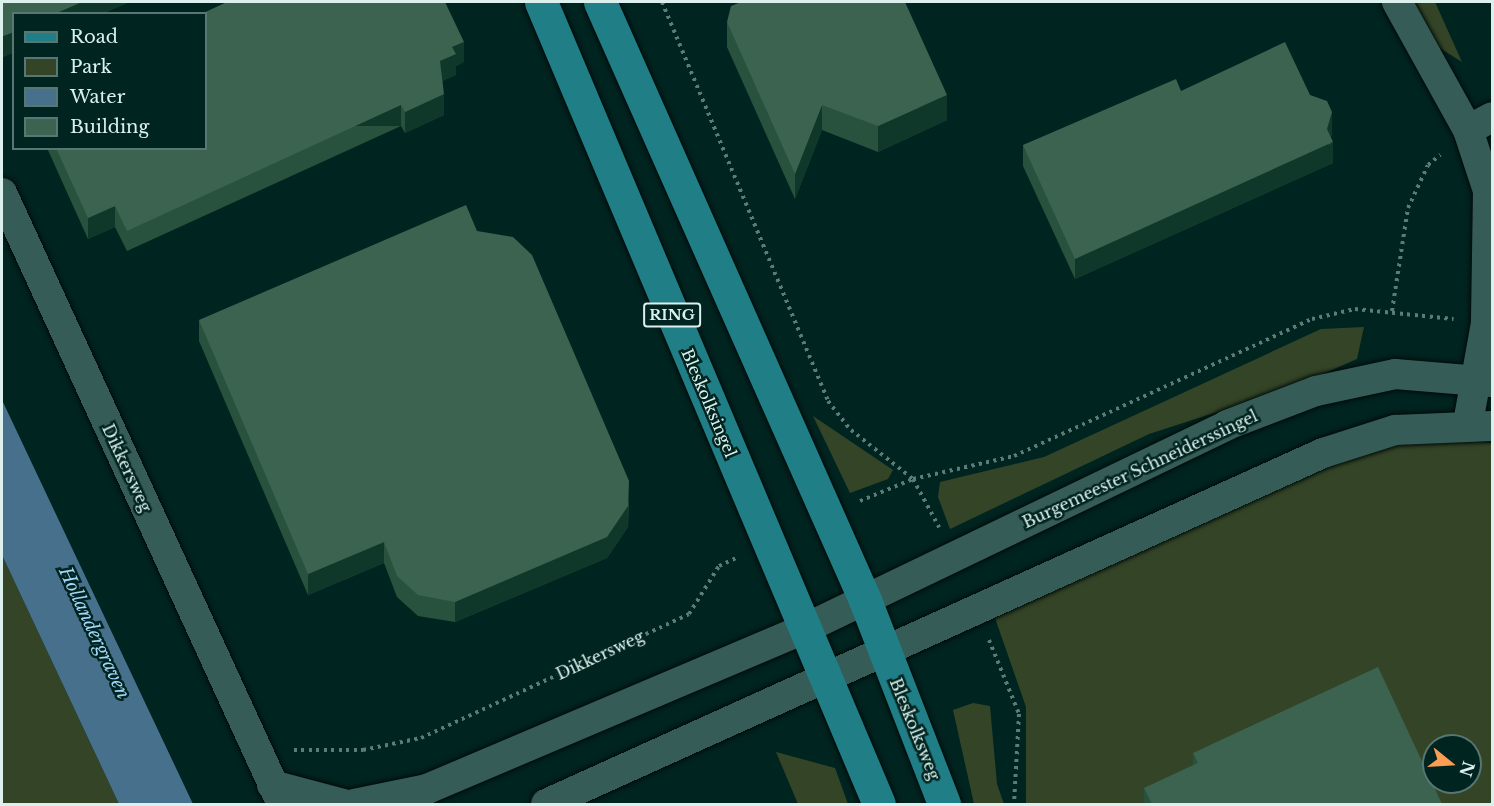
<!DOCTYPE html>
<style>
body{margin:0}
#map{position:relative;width:1494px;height:806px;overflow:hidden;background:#002420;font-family:"Libre Baskerville",serif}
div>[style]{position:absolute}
.green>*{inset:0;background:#344527}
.water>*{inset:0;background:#46708b}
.path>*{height:4px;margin-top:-2px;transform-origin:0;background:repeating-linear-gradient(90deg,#5d7b77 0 3px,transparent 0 7.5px)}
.roads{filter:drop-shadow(0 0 2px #000b09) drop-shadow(0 0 2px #000b09)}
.street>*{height:30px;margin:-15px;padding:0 15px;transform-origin:15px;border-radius:15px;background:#365c57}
.primary>*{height:33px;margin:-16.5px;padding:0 16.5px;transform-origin:16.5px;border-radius:16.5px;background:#207e87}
.wall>*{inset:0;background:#28523d}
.shaded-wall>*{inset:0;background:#10382a;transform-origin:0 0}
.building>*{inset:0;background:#3b6350}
span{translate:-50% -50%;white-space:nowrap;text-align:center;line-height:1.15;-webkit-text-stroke:5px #002420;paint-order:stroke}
.shield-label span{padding:2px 4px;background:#002420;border:2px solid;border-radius:4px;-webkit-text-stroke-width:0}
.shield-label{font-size:15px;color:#dcf1ed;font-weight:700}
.street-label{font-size:16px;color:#dcf1ed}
.water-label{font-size:18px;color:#a2d8fb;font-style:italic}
.frame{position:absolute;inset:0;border:3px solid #dcf1ed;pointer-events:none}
.legend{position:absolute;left:12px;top:12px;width:195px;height:138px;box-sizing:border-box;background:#002420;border:2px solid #587672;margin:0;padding:8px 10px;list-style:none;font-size:18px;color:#dcf1ed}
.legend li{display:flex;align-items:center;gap:12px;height:30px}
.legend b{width:30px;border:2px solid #587672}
.north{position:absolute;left:1422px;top:734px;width:60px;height:60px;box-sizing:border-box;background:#002420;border:2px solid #587672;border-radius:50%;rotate:108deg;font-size:16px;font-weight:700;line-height:24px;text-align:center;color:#dcf1ed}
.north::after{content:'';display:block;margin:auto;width:21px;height:27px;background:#fc9d54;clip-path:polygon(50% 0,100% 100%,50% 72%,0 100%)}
</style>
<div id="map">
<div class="green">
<div style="clip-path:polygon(1405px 2px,1435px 2px,1462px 62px,1435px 45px)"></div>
<div style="clip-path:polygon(1364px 327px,1357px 359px,1288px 389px,1149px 434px,950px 529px,938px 497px,940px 482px,1044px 457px,1321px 329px)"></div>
<div style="clip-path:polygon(813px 416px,893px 470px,888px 479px,850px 493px)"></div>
<div style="clip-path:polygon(evenodd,1443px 438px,1492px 443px,1492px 804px,1026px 804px,1026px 707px,995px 618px,1323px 466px,1376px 447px,1443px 438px,1434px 746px,1470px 746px,1470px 782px,1434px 782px,1434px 746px)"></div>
<div style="clip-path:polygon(2px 555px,119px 804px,2px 804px)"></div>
<div style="clip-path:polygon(973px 703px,990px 706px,997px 784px,1004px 804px,974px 804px,953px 710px)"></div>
<div style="clip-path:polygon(776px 752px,835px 768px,848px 804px,798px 804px)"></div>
</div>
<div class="water">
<div style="clip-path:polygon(2px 400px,53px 508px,193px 804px,119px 804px,2px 555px)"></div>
</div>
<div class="path">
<div style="left:662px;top:2px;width:432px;rotate:67.4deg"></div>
<div style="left:828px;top:401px;width:37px;rotate:52deg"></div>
<div style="left:851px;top:430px;width:79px;rotate:38.3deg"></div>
<div style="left:913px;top:479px;width:55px;rotate:61.6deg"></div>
<div style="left:1392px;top:311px;width:104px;rotate:-81.2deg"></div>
<div style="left:1408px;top:208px;width:47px;rotate:-65.1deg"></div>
<div style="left:1428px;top:165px;width:16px;rotate:-40deg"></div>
<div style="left:860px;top:501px;width:57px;rotate:-22.5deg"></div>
<div style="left:913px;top:479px;width:104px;rotate:-12.8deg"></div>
<div style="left:1014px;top:456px;width:328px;rotate:-24.7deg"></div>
<div style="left:1312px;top:319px;width:44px;rotate:-13.1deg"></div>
<div style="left:1355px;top:309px;width:99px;rotate:5.8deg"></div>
<div style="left:989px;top:640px;width:80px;rotate:67.9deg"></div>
<div style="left:1019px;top:714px;width:90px;rotate:93.2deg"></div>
<div style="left:294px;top:750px;width:69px"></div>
<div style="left:363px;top:750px;width:59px;rotate:-11.7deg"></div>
<div style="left:421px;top:738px;width:295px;rotate:-24.8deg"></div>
<div style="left:689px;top:614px;width:57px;rotate:-58deg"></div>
<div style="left:719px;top:566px;width:19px;rotate:-25deg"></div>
</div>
<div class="roads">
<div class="street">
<div style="left:1397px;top:2px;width:146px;rotate:61deg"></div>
<div style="left:1468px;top:130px;width:64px;rotate:71.8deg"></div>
<div style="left:1488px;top:191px;width:132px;rotate:90.9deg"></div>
<div style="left:1486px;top:323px;width:102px;rotate:100.2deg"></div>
<div style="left:1468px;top:130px;width:27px;rotate:-28deg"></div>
<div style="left:2px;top:193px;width:672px;rotate:65.38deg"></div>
<div style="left:272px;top:785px;width:74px;rotate:14.8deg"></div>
<div style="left:354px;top:804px;width:75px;rotate:-11.6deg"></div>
<div style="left:427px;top:789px;width:410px;rotate:-23deg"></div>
<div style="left:804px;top:629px;width:470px;rotate:-25.7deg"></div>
<div style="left:1227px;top:425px;width:95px;rotate:-20.9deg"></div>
<div style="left:1316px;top:391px;width:81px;rotate:-12.1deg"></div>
<div style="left:1395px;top:374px;width:97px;rotate:4.7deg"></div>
<div style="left:546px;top:804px;width:853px;rotate:-24.31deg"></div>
<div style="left:1323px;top:453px;width:76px;rotate:-17.7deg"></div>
<div style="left:1395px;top:430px;width:97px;rotate:-2.4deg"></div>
</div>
<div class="primary">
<div style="left:541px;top:2px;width:870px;rotate:67.15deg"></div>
<div style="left:600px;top:2px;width:654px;rotate:66.1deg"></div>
<div style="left:865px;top:600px;width:219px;rotate:68.8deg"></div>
</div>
</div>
<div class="wall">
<div style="clip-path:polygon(2px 2px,129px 2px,3px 57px,2px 54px)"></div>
<div style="clip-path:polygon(727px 22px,947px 120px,878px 152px,822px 130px,795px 199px,727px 47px)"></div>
<div style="clip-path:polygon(464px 62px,456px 66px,456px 75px,442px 81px,444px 115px,405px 133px,401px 126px,127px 251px,115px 227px,88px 239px,47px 148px,206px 148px)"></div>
<div style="clip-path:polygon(1181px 91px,1310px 95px,1332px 133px,1331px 137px,1333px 163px,1075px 279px,1023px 166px,1023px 145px)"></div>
<div style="clip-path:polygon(199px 320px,629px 501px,628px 527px,607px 558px,455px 622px,418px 616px,397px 597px,384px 563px,308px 595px,199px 341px)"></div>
<div style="clip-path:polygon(1193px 753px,1442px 804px,1144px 804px,1144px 788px,1193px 765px)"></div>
</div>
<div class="shaded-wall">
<div style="clip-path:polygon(82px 2px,129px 2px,101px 14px,54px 14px)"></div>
<div style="clip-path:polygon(14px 32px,14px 52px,3px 57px,3px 36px)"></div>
<div style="clip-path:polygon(464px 42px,464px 62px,456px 66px,456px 75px,440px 82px,440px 61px,452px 47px)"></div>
<div style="clip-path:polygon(444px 94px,444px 115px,405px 133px,405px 112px)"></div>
<div style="clip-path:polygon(947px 95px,947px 120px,878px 152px,878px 126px)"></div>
<div style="left:401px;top:105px;width:21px;height:302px;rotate:90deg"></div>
<div style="clip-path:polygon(822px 105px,822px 130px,795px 199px,795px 174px)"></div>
<div style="clip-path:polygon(1332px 112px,1332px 133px,1328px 145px,1333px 142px,1333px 163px,1075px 279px,1075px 259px)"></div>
<div style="clip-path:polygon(115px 206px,115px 227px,88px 239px,88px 218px)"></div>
<div style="clip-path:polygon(629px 481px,628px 527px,607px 558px,455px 622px,455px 602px)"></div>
<div style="clip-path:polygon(384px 542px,384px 563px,308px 595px,308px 574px)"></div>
</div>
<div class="building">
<div style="clip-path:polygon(2px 2px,82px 2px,54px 14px,14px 14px,14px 32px,3px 36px,2px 33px)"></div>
<div style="clip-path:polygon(227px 2px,445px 2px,464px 42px,452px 47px,456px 54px,440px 61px,444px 94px,405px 112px,401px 105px,127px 231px,115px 206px,88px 218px,56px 148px,206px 148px,206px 14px,201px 14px)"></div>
<div style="clip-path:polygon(741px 2px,905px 2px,947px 95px,878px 126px,822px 105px,795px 174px,727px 22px,731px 6px)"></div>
<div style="clip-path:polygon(1285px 42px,1310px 95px,1327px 101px,1332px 112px,1327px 129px,1333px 142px,1075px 259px,1023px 145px,1176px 79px,1181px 91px)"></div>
<div style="clip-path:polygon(466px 205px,477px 231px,513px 237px,532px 255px,629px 481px,628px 506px,607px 537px,455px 602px,418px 595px,397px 576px,384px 542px,308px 574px,199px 320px)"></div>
<div style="clip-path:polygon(1378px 667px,1442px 804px,1152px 804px,1144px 788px,1198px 763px,1193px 753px)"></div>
</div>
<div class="shield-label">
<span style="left:672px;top:315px">RING</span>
</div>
<div class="street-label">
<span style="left:709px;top:403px;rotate:67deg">Bleskolksingel</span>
<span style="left:127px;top:468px;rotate:65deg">Dikkersweg</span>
<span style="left:1140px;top:469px;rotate:-25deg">Burgemeester Schneiderssingel</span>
<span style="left:600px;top:655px;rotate:-25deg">Dikkersweg</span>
<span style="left:915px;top:729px;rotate:68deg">Bleskolksweg</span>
</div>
<div class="water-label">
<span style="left:94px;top:633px;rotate:65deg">Hollandergraven</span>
</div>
<div class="frame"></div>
<ul class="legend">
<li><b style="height:8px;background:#207e87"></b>Road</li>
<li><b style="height:16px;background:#344527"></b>Park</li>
<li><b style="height:16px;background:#46708b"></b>Water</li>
<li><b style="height:16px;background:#3b6350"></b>Building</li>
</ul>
<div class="north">N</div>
</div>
